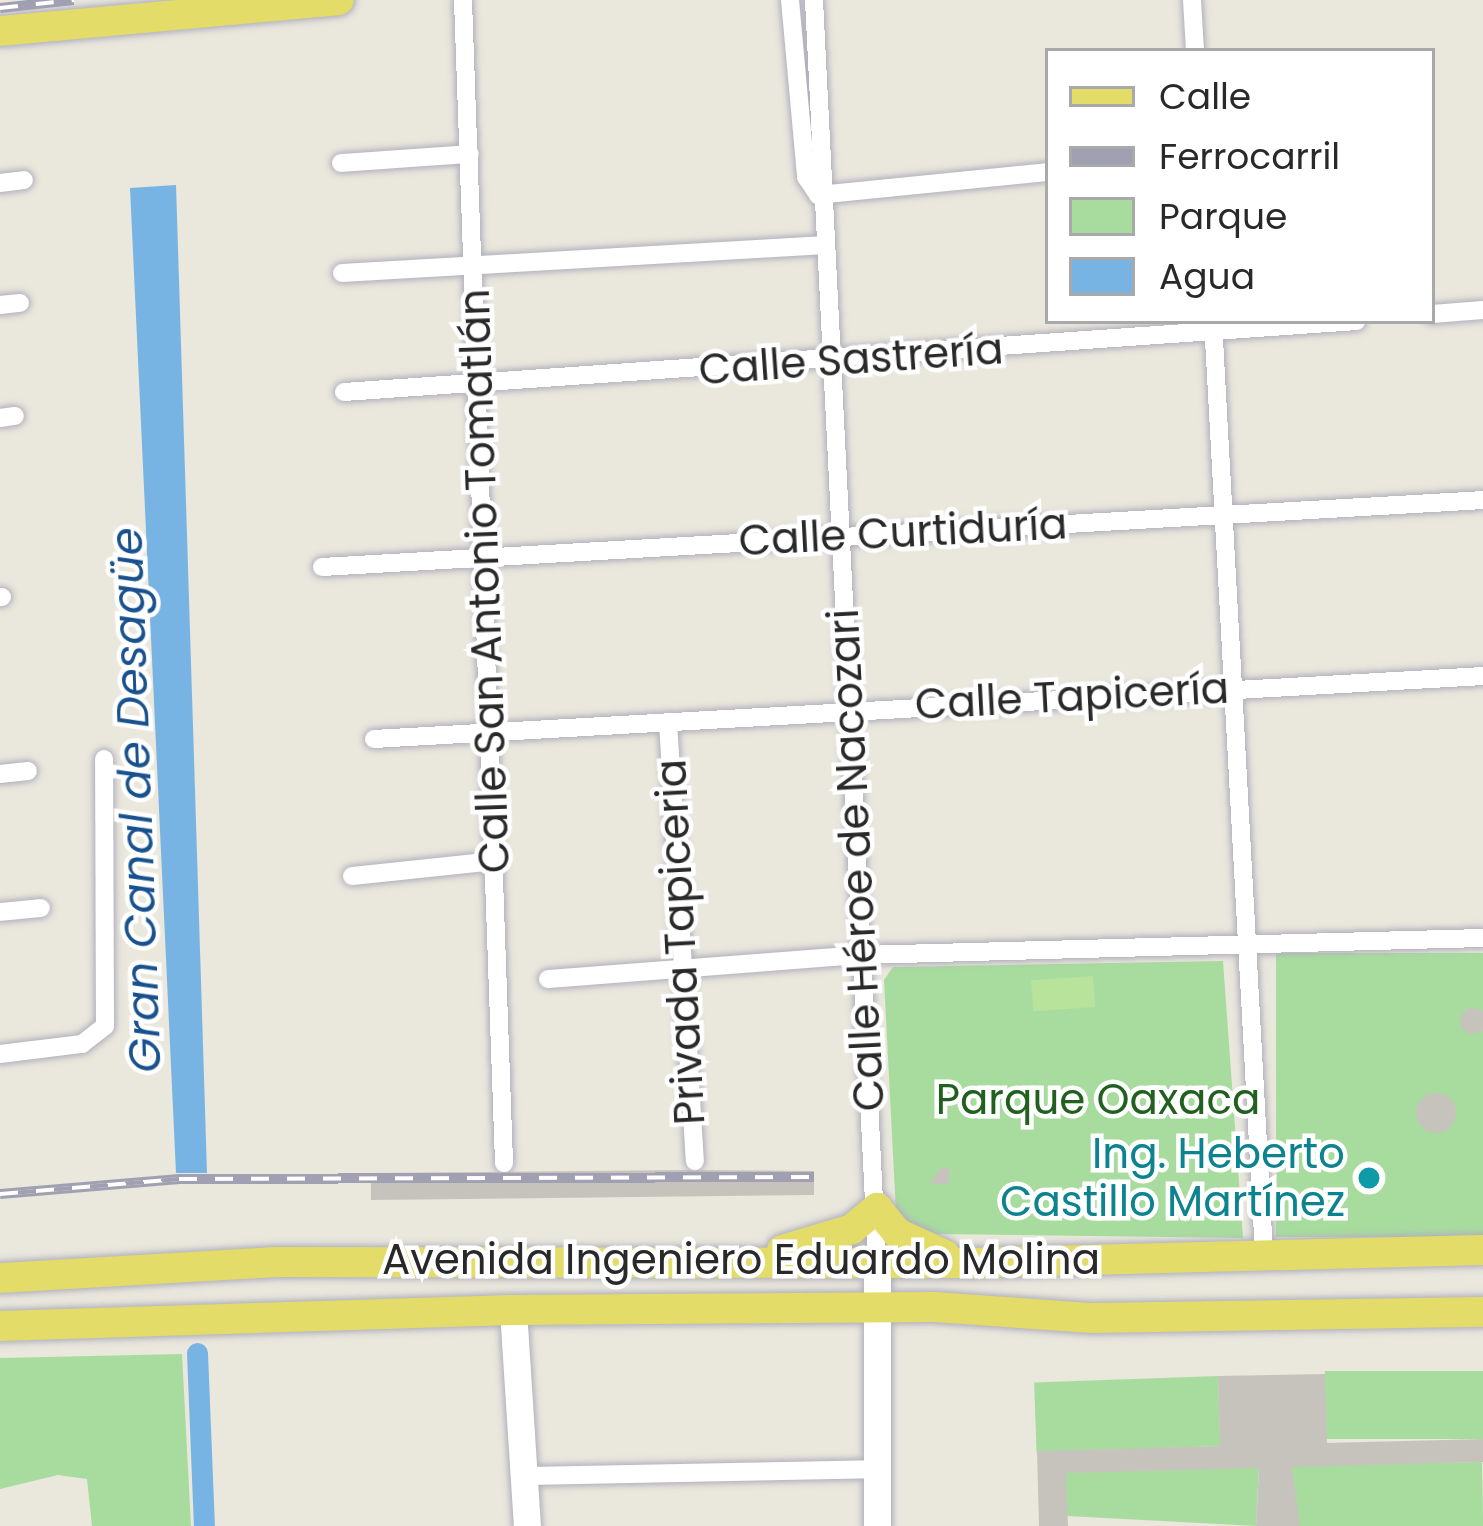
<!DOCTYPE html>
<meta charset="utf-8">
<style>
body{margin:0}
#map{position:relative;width:1483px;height:1526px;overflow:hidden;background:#eae7dd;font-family:Poppins,sans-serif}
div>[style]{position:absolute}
.green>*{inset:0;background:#a8dc9e;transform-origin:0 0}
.pitch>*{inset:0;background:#b7e39a;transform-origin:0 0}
.water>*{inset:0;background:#78b4e3}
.canal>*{height:21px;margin:-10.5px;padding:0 10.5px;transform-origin:10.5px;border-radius:10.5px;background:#78b4e3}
.building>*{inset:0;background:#c6c3bc}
.round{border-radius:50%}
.roads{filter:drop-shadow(0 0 3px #b0b0bc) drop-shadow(0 0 3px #b0b0bc)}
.street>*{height:18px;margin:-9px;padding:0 9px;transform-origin:9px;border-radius:9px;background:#fff}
.secondary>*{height:27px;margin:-13.5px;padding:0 13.5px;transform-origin:13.5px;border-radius:13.5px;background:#fff}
.primary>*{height:30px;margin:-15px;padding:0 15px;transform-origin:15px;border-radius:15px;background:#e4dc68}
.rail>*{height:10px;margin-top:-5px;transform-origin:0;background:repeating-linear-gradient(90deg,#fff 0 18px,#a0a0b2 0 36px);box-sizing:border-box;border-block:3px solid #a0a0b2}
.dots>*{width:33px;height:33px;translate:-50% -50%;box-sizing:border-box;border:6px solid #fff;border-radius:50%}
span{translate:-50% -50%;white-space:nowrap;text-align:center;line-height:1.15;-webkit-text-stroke:9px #fff;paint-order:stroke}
.street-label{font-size:42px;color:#292929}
.park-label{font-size:42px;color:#226020}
.culture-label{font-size:42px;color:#0d838f}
.right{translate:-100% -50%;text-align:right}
.water-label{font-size:45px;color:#19518e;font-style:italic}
.legend{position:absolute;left:1045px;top:48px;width:390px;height:276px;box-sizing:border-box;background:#fff;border:3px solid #a9a9a9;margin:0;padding:15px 21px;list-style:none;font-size:36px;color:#292929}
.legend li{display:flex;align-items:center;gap:24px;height:60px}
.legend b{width:60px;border:3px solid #a9a9a9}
</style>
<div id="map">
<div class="green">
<div style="left:1483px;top:953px;width:284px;height:207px;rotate:90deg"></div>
<div style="clip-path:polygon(1223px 961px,1243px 1238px,933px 1234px,919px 1233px,896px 1213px,884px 980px,893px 967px)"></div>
<div style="clip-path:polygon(182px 1354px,191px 1526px,92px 1526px,87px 1479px,58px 1475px,0 1489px,0 1358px)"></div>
<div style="left:1483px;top:1371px;width:68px;height:158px;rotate:90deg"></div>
<div style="left:1218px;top:1376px;width:70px;height:184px;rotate:88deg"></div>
<div style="left:1482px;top:1462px;width:64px;height:190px;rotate:89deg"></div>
<div style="left:1259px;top:1468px;width:58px;height:193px;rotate:93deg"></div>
</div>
<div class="pitch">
<div style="left:1093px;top:976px;width:31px;height:62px;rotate:86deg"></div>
</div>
<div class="water">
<div style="clip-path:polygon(176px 185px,207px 1173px,176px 1173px,130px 188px)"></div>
</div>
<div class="canal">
<div style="left:197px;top:1353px;width:173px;rotate:87.7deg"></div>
</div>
<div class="building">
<div class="round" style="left:1460px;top:1008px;width:26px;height:26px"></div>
<div class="round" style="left:1416px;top:1093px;width:40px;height:40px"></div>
<div style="clip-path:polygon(941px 1167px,950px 1169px,948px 1185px,930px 1183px)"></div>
<div style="clip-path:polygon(686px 1170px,814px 1171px,814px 1195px,371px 1200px,371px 1173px)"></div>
<div style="clip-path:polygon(1325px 1374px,1327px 1443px,1483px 1439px,1483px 1462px,1292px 1467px,1300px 1526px,1256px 1526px,1259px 1468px,1066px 1473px,1068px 1526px,1039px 1526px,1037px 1451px,1220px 1446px,1218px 1376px)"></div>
</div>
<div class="roads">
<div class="street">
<div style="left:463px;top:0;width:1164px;rotate:87.98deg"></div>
<div style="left:790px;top:0;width:178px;rotate:84.8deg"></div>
<div style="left:806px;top:177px;width:22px;rotate:56deg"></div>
<div style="left:814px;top:0;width:1262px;rotate:87.14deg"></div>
<div style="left:1192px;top:0;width:51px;rotate:86.6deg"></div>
<div style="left:341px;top:163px;width:129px;rotate:-4deg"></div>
<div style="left:0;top:183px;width:24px;rotate:-7deg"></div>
<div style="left:818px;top:195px;width:231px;rotate:-5.7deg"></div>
<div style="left:342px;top:273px;width:480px;rotate:-3.3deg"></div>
<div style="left:0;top:305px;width:20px;rotate:-6deg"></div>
<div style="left:1432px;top:314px;width:51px;rotate:-4.5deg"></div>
<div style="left:1213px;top:321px;width:935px;rotate:86.87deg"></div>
<div style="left:344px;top:392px;width:1015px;rotate:-4.01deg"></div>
<div style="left:0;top:418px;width:15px;rotate:-8deg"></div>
<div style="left:322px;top:567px;width:1163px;rotate:-3.3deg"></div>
<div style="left:0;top:597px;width:2px"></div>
<div style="left:668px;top:722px;width:440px;rotate:86.5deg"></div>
<div style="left:374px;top:739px;width:1111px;rotate:-3.25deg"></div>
<div style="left:0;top:774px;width:28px;rotate:-6deg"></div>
<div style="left:352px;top:876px;width:144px;rotate:-6deg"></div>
<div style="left:0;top:912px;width:41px;rotate:-5.6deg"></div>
<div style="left:548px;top:979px;width:315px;rotate:-4.4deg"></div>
<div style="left:862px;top:955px;width:621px;rotate:-1.57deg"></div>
<div style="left:0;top:1054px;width:83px;rotate:-7deg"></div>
<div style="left:82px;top:1044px;width:29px;rotate:-38deg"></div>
<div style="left:105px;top:1026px;width:267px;rotate:-90.2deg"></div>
<div style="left:524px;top:1476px;width:352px;rotate:-1.1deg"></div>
</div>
<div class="secondary">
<div style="left:877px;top:1260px;width:266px;rotate:90deg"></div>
<div style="left:513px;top:1310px;width:216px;rotate:86.3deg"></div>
</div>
<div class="primary">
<div style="left:0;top:31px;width:340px;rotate:-5.2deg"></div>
<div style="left:782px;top:1250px;width:73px;rotate:-16.7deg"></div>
<div style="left:852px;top:1229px;width:33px;rotate:-40deg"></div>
<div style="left:877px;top:1208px;width:32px;rotate:51deg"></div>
<div style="left:897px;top:1233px;width:53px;rotate:24.6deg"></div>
<div style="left:0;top:1278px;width:275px;rotate:-3.3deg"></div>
<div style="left:275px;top:1262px;width:693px;rotate:0.08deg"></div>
<div style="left:968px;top:1263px;width:515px;rotate:-1.45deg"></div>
<div style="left:0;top:1326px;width:513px;rotate:-1.79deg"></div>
<div style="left:513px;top:1310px;width:421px;rotate:-0.4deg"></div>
<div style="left:934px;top:1307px;width:159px;rotate:4deg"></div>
<div style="left:1093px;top:1318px;width:390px;rotate:-0.9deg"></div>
</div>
</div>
<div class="rail">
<div style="left:0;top:8px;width:74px;rotate:-6.2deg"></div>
<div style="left:0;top:1194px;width:180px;rotate:-4.8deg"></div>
<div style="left:179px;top:1179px;width:635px;rotate:-0.18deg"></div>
</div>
<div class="dots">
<div style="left:1369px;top:1178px;background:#0f9aa8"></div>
</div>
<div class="street-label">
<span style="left:851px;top:360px;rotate:-4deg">Calle Sastrería</span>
<span style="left:903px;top:533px;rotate:-3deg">Calle Curtiduría</span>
<span style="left:485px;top:581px;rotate:-92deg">Calle San Antonio Tomatlán</span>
<span style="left:1072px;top:697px;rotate:-3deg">Calle Tapicería</span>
<span style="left:857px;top:860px;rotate:-93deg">Calle Héroe de Nacozari</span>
<span style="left:681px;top:942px;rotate:-93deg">Privada Tapiceria</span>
<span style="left:741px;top:1260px">Avenida Ingeniero Eduardo Molina</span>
</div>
<div class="park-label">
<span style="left:1098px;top:1100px">Parque Oaxaca</span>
</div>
<div class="culture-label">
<span class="right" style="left:1345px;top:1178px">Ing. Heberto<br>Castillo Martínez</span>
</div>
<div class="water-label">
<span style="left:136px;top:800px;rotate:-92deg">Gran Canal de Desagüe</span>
</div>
<ul class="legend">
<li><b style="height:15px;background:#e4dc68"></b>Calle</li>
<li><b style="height:15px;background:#a0a0b2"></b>Ferrocarril</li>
<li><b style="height:33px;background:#a8dc9e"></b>Parque</li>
<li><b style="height:33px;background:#78b4e3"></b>Agua</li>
</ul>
</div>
